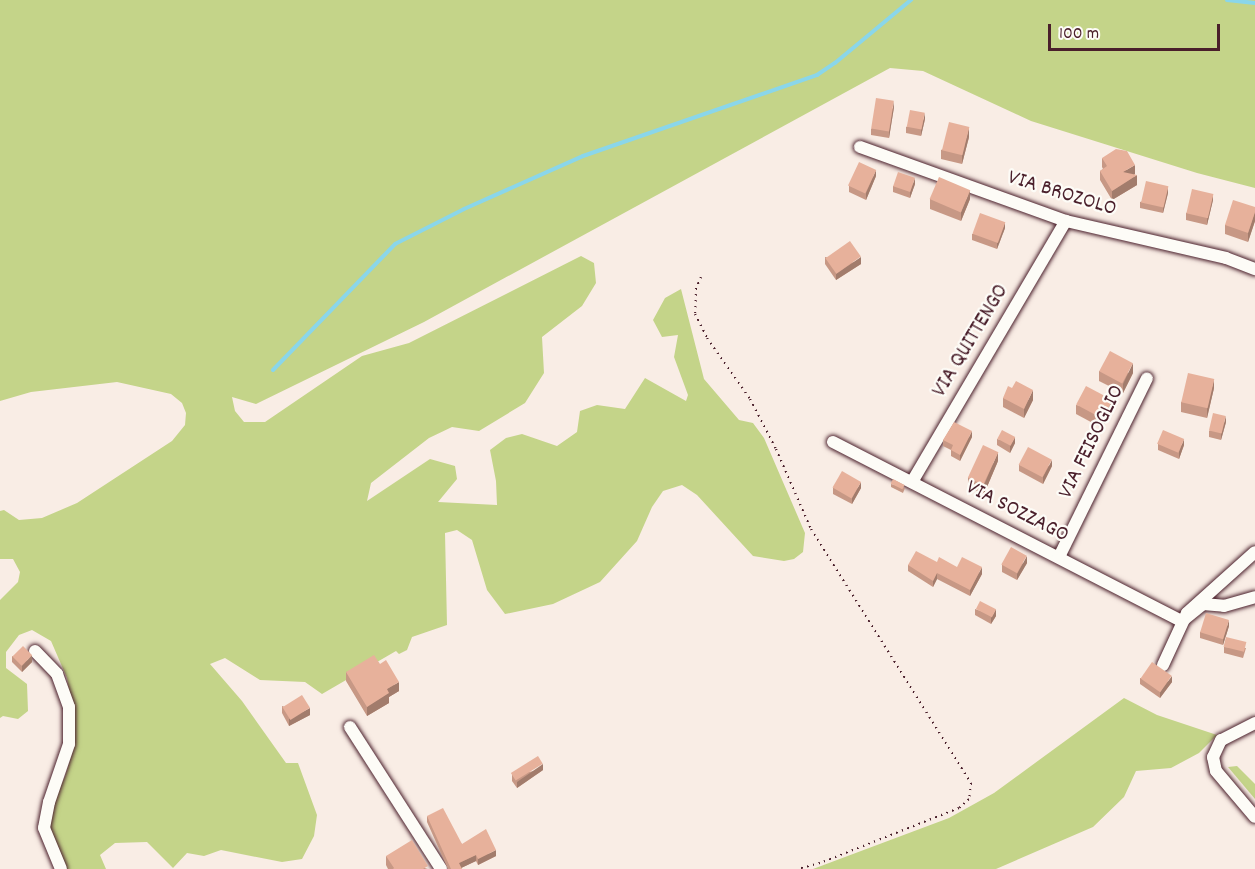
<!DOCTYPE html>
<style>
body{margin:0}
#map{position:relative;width:1255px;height:869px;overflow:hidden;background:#f9ede5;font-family:Dekko,sans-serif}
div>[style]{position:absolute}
.green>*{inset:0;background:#c4d489}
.stream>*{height:4px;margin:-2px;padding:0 2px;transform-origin:2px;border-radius:2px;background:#8ad6ea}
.path>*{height:2px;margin-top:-1px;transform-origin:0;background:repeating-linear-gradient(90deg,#4a1f2b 0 1.5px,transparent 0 6px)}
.roads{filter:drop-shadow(0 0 2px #4a1f2b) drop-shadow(0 0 2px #4a1f2b)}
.minor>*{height:12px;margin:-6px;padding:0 6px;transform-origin:6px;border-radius:6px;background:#fdfcf7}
.wall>*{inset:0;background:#c79885}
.shaded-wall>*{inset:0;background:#a27c6c}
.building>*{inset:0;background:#e7b19b;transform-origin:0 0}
span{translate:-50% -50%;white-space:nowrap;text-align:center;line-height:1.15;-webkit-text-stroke:4.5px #fdfcf7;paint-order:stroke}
.street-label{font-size:22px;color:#4a1f2b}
.scale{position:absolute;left:1048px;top:24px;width:172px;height:27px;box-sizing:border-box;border:3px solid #4a1f2b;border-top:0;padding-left:8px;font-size:18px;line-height:21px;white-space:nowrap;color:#4a1f2b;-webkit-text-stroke:4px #fdfcf7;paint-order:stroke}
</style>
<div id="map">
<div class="green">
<div style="clip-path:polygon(0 0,1255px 0,1255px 188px,1197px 173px,1031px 121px,923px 71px,890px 68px,424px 322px,256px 404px,232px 397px,235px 411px,244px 422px,265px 422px,362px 356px,409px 343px,581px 256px,594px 263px,596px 283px,582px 306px,542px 337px,544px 373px,525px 403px,479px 431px,452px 427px,429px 438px,371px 483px,367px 501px,430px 459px,455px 466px,457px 479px,438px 502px,497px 505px,496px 481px,490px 450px,506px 438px,522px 434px,557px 446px,577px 432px,580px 411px,597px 405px,625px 409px,645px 378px,686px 401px,688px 395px,674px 357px,678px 335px,662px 337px,653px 320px,665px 298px,681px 289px,704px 379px,739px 420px,753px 423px,764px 438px,805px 533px,803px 552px,794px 559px,784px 561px,753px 556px,697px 495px,682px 485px,663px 491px,652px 507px,637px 541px,600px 582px,553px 604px,505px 614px,487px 590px,472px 540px,457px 530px,445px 533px,447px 625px,412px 637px,407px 650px,399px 654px,396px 651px,322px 694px,305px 682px,260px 680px,225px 658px,210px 664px,242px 701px,286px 763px,298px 763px,317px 815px,314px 836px,302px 859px,282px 862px,221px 850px,204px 856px,187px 853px,173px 868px,147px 842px,115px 843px,100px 855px,106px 869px,65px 869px,48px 825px,50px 806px,65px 777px,73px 750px,75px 727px,67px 678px,51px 641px,32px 630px,19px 635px,6px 652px,6px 668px,27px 684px,28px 711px,18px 719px,3px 716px,0 718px,0 600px,18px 582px,20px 572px,13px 559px,0 559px,0 511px,4px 510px,19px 520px,42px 518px,77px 503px,172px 441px,185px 425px,186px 413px,182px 403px,171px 394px,117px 382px,31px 392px,0 401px)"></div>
<div style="clip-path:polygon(1124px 698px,1157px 715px,1217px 735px,1199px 753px,1171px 768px,1136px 771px,1124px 797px,1093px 827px,996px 869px,813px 869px,949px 818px,994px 793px)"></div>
<div style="clip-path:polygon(1237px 766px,1255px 784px,1255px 799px,1228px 767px)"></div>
</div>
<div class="stream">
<div style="left:1227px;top:0;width:28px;rotate:6deg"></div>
<div style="left:273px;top:370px;width:175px;rotate:-45.9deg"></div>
<div style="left:395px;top:244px;width:77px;rotate:-26.9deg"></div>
<div style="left:464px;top:209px;width:130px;rotate:-24deg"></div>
<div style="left:583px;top:156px;width:248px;rotate:-19.1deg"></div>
<div style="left:817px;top:75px;width:22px;rotate:-34deg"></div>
<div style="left:835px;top:63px;width:99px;rotate:-39.7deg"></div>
</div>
<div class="path">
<div style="left:701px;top:277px;width:12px;rotate:114deg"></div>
<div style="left:696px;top:288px;width:26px;rotate:92deg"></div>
<div style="left:695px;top:314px;width:27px;rotate:63deg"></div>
<div style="left:707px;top:338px;width:75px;rotate:54.8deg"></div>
<div style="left:750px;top:399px;width:56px;rotate:62.5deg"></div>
<div style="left:776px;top:449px;width:87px;rotate:66.4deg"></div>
<div style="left:811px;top:529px;width:300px;rotate:57.8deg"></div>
<div style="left:971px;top:783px;width:16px;rotate:97deg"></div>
<div style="left:969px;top:799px;width:13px;rotate:138deg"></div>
<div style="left:959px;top:808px;width:149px;rotate:158.4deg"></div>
<div style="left:820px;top:863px;width:23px;rotate:165deg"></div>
</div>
<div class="roads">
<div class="minor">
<div style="left:860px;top:147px;width:219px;rotate:19.8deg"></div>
<div style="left:1066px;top:221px;width:164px;rotate:13deg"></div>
<div style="left:1226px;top:258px;width:31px;rotate:21deg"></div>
<div style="left:833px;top:442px;width:392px;rotate:27.2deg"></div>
<div style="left:1182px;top:621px;width:27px;rotate:-39deg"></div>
<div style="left:1203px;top:604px;width:21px;rotate:5deg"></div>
<div style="left:1224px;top:606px;width:32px;rotate:-16deg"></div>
<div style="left:912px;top:482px;width:303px;rotate:-59.5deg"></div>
<div style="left:1059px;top:557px;width:199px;rotate:-63.8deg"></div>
<div style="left:35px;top:651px;width:32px;rotate:46deg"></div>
<div style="left:57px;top:674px;width:35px;rotate:70deg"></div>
<div style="left:69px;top:707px;width:37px;rotate:90deg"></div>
<div style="left:69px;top:744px;width:61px;rotate:109deg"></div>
<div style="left:49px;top:802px;width:26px;rotate:101deg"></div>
<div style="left:44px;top:828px;width:44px;rotate:67.5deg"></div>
<div style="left:1163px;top:665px;width:57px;rotate:-65.2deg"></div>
<div style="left:1187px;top:613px;width:91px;rotate:-41.9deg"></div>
<div style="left:1255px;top:723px;width:38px;rotate:153deg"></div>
<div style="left:1221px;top:740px;width:19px;rotate:115deg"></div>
<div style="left:1213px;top:757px;width:14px;rotate:78deg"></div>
<div style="left:1216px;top:771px;width:60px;rotate:49.7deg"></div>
<div style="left:350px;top:727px;width:169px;rotate:57.3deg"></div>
</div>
</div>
<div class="wall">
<div style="clip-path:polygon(894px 107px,889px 138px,871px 135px,871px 129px)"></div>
<div style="clip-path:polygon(925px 119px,921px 136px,906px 133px,906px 127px)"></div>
<div style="clip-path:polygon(969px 137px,962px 164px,941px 159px,941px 150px)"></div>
<div style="clip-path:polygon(1102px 158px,1135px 174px,1134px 175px,1137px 185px,1112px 200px,1100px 180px,1100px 171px,1103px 169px,1102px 167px)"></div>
<div style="clip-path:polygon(876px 176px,866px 200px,849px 192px,849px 186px)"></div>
<div style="clip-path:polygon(915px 184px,910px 198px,893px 192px,893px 186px)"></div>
<div style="clip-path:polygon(1168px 193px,1163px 213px,1140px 208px,1140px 202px)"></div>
<div style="clip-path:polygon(930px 199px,970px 199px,961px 221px,930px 209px)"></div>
<div style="clip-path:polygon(1213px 200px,1207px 225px,1186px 220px,1186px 213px)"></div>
<div style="clip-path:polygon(1255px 207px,1255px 221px,1248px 242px,1225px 234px,1225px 225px)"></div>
<div style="clip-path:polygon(1005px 228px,997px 249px,972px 240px,972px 234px)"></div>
<div style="clip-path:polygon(825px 257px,861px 264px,836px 280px,825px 264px)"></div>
<div style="clip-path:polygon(1099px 371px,1133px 373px,1123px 393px,1099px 381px)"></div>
<div style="clip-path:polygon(1214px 388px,1207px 418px,1181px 412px,1181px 402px)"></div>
<div style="clip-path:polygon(1003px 398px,1033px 400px,1024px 418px,1003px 407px)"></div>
<div style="clip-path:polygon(1076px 405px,1112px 410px,1102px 428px,1076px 414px)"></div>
<div style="clip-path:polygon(1226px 422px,1221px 440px,1209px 437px,1209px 431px)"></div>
<div style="clip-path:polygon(972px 437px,960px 461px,951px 456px,951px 450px,943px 446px,943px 440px)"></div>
<div style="clip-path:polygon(997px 439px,1015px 443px,1010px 453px,997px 445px)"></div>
<div style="clip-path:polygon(1158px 444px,1184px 445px,1179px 459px,1158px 450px)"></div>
<div style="clip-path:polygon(998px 461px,984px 494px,968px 487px,968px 478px)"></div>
<div style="clip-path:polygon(1019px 465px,1052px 466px,1043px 484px,1019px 471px)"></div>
<div style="clip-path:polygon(891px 484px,905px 488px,903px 493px,891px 487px)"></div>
<div style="clip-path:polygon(833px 488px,861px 488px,852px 504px,833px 494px)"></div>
<div style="clip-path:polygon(937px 562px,982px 574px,970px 596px,937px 579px,933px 587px,908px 571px,908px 565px)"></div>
<div style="clip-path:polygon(1027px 563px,1017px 580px,1002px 572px,1002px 565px)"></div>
<div style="clip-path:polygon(975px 609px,996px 616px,991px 624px,975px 615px)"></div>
<div style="clip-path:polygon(1229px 626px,1223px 645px,1200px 638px,1200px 632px)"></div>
<div style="clip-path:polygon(1224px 647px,1246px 648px,1243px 658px,1224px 653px)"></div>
<div style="clip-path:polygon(12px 656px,32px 662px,22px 672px,12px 662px)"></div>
<div style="clip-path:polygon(380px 664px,399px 691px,389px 697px,389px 703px,367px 716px,346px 681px,346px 672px)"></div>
<div style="clip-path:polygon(1140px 678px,1172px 682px,1160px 698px,1140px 684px)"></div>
<div style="clip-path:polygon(282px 706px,310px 715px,289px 726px,282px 713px)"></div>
<div style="clip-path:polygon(543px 770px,517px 788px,512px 781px,512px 774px)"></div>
<div style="clip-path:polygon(427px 816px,462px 844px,496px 856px,478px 865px,476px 861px,461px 868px,462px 869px,448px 869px,427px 822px)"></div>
<div style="clip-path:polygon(386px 856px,428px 869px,388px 869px,386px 865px)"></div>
</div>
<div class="shaded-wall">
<div style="clip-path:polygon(894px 101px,894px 107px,889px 138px,889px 132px)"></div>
<div style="clip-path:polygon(925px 113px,925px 119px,921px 136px,921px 130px)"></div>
<div style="clip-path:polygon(969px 127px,969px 137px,962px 164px,962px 155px)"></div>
<div style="clip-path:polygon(1135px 165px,1135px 174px,1123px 181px,1123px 172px)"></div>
<div style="clip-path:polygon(876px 170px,876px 176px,866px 200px,866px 193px)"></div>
<div style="clip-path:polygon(1137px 175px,1137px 185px,1112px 200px,1112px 191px)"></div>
<div style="clip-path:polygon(915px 178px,915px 184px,910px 198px,910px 192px)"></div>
<div style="clip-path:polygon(1168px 186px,1168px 193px,1163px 213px,1163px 207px)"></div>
<div style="clip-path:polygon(970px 190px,970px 199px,961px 221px,961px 212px)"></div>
<div style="clip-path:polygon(1213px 194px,1213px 200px,1207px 225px,1207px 218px)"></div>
<div style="clip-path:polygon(1255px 212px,1255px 221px,1248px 242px,1248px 233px)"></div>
<div style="clip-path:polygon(1005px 222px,1005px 228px,997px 249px,997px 243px)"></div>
<div style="clip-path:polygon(861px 257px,861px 264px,836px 280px,836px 274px)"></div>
<div style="clip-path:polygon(1133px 363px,1133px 373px,1123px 393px,1123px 384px)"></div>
<div style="clip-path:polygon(1214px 379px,1214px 388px,1207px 418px,1207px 408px)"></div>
<div style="clip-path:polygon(1033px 390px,1033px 400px,1024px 418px,1024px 409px)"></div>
<div style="clip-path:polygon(1112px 400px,1112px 410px,1102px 428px,1102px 419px)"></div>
<div style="clip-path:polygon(1226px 416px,1226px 422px,1221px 440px,1221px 434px)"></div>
<div style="clip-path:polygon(972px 431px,972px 437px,960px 461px,960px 455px)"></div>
<div style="clip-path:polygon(1015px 437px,1015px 443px,1010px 453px,1010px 446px)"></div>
<div style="clip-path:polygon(1184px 439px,1184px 445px,1179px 459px,1179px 452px)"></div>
<div style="clip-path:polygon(998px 452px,998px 461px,984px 494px,984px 485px)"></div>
<div style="clip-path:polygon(1052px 460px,1052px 466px,1043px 484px,1043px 477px)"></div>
<div style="clip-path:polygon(861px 482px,861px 488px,852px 504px,852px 498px)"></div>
<div style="clip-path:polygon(1027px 556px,1027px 563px,1017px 580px,1017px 574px)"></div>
<div style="clip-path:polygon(982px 567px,982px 574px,970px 596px,970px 590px)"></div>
<div style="clip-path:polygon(937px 573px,937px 579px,933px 587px,933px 581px)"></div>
<div style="clip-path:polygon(996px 609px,996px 616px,991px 624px,991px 618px)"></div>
<div style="clip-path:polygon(1229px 620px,1229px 626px,1223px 645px,1223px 639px)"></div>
<div style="clip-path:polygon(32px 655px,32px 662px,22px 672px,22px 666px)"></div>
<div style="clip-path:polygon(1172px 676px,1172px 682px,1160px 698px,1160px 692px)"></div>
<div style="clip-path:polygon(399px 682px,399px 691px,389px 697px,389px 703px,367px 716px,367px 707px,387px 689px)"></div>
<div style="clip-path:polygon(310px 708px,310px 715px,289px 726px,289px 719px)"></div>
<div style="clip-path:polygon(543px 764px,543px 770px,517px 788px,517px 782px)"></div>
<div style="clip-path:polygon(496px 850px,496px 856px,478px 865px,478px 859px)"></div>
<div style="clip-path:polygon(476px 855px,476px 861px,459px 869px,459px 863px)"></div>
</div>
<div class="building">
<div style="left:876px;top:98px;width:18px;height:31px;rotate:9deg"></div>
<div style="left:910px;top:110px;width:15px;height:17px;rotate:11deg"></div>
<div style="left:949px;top:122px;width:21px;height:29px;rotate:14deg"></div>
<div style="clip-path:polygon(1116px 149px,1127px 151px,1135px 165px,1123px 172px,1137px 175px,1112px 191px,1100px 171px,1107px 166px,1102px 158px)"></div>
<div style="left:859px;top:162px;width:19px;height:26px;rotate:25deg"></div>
<div style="left:898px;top:172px;width:18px;height:15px;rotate:19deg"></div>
<div style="left:939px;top:177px;width:34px;height:24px;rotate:23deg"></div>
<div style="left:1146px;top:181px;width:23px;height:22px;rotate:13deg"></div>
<div style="left:1192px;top:189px;width:22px;height:25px;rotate:13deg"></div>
<div style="clip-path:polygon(1233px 200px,1255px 207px,1255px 212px,1248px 233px,1225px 225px)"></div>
<div style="left:980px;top:213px;width:27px;height:22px;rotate:20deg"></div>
<div style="left:850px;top:241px;width:19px;height:30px;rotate:55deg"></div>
<div style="left:1110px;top:351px;width:26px;height:23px;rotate:28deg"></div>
<div style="left:1188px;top:373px;width:27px;height:30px;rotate:13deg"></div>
<div style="clip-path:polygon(1016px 381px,1033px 390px,1024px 409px,1003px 398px,1008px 386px,1012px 388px)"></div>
<div style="left:1086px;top:386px;width:30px;height:21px;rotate:28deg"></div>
<div style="left:1213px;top:413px;width:13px;height:18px;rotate:13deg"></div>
<div style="clip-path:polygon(954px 422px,972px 431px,960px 455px,951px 450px,953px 445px,943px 440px)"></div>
<div style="left:1002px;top:430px;width:15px;height:10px;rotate:28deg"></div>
<div style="left:1163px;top:430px;width:23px;height:15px;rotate:23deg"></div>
<div style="left:983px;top:445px;width:17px;height:36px;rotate:25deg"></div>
<div style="left:1028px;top:447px;width:27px;height:20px;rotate:28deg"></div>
<div style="left:842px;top:471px;width:22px;height:19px;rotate:30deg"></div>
<div style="left:893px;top:479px;width:13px;height:5px;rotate:27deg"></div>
<div style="left:1011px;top:547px;width:18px;height:20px;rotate:29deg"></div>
<div style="clip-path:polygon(916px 551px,937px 562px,939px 557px,957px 567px,962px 557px,982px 567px,970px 590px,937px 573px,933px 581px,908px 565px)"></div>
<div style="left:980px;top:601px;width:18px;height:9px;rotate:27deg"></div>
<div style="left:1206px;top:613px;width:24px;height:20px;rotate:17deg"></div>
<div style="left:1226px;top:637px;width:21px;height:10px;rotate:14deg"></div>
<div style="left:23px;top:646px;width:13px;height:15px;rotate:45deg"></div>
<div style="clip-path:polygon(374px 655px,380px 664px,386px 660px,399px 682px,387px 689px,389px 693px,367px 707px,346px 672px)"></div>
<div style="left:1152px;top:662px;width:24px;height:20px;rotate:35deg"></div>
<div style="left:302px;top:695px;width:15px;height:23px;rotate:58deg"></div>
<div style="left:538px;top:756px;width:9px;height:32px;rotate:58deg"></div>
<div style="clip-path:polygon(443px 808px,462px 844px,486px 829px,496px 850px,478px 859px,476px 855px,459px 863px,462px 869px,451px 869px,427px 816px)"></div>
<div style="clip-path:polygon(412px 840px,428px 866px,423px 869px,393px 869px,394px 868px,386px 856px)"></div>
</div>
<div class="street-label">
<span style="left:1062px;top:194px;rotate:17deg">VIA BROZOLO</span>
<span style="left:971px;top:341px;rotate:-59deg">VIA QUITTENGO</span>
<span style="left:1092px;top:442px;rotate:-64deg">VIA FEISOGLIO</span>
<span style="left:1017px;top:512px;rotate:27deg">VIA SOZZAGO</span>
</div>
<div class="scale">100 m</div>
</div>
